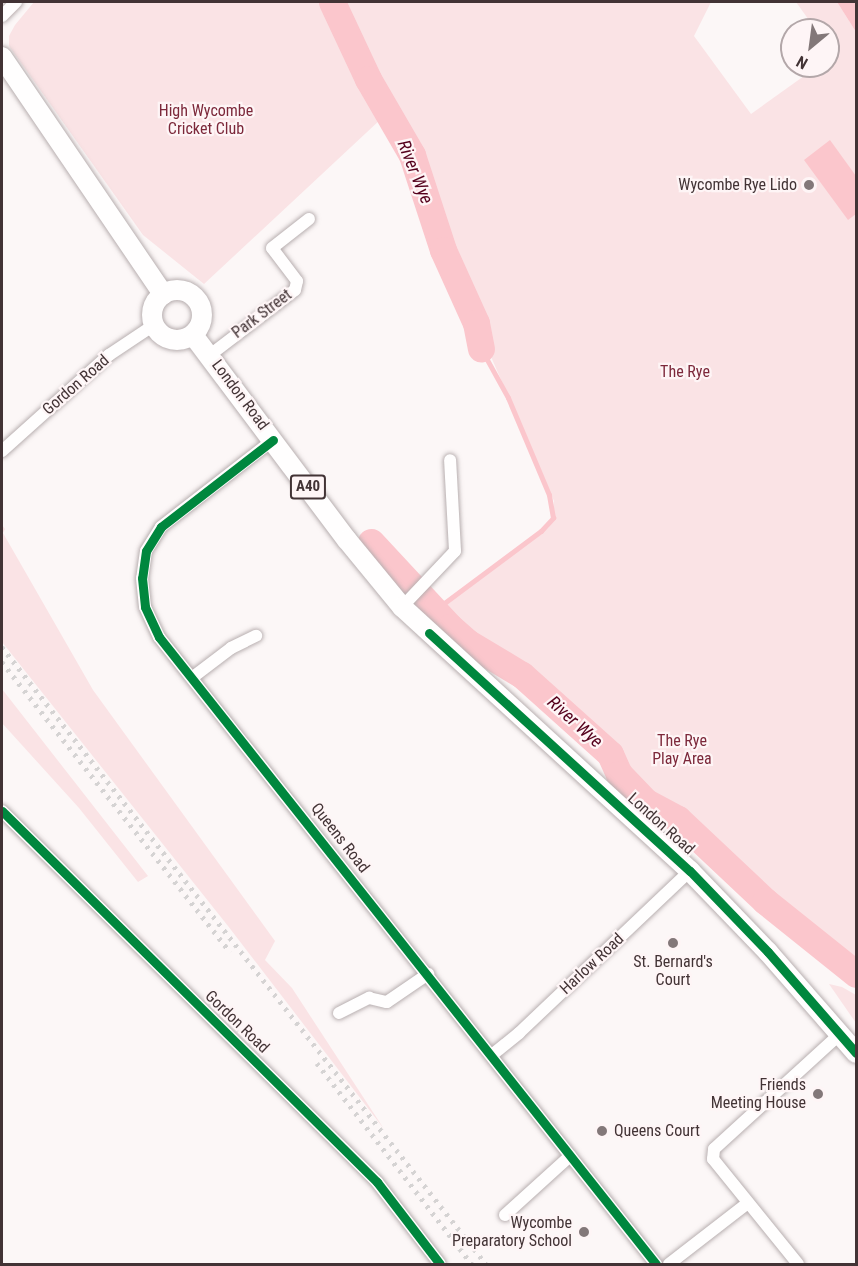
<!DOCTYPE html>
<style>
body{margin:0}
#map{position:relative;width:858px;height:1266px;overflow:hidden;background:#fcf7f7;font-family:"Roboto Condensed",sans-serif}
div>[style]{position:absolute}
.green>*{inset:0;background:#fae3e5}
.water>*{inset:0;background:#fbc6cc}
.stream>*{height:4.5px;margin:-2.25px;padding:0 2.25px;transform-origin:2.25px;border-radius:2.25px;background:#fbc6cc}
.river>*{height:27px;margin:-13.5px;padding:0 13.5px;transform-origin:13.5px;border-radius:13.5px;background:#fbc6cc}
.roads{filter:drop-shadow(0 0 2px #b8afb0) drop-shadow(0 0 2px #b8afb0)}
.street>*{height:12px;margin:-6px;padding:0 6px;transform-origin:6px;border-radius:6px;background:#fffefe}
.primary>*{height:20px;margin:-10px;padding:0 10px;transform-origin:10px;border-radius:10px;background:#fffefe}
.primary>.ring{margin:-10px;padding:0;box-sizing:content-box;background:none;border:20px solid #fffefe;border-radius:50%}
.rail>*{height:4.5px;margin-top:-2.25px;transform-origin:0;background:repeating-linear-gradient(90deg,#d5d3d3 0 3px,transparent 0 9px)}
.cycleway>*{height:9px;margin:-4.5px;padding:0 4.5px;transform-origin:4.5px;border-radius:4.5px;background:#00873e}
.dots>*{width:16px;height:16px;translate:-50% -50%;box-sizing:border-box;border:3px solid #fef5f6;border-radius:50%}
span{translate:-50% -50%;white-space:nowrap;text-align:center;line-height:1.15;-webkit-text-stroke:4.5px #fef5f6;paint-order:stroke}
.shield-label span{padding:2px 4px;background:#fef5f6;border:2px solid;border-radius:4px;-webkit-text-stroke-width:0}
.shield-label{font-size:15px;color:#423335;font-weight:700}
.park-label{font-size:16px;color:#7c283a}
.poi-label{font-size:16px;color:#423335}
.right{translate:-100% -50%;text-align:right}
.left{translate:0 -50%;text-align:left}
.street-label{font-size:16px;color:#423335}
.water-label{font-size:18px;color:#55001c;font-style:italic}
.frame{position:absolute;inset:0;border:3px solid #423335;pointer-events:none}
.north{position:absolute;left:780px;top:18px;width:60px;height:60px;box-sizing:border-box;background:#fef5f6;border:2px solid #b3a7a9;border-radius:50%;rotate:209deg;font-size:16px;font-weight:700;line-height:24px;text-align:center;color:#423335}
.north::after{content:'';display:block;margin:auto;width:21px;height:27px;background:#837879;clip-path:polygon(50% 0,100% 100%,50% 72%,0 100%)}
</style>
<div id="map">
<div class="green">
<div style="clip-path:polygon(34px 2px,323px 2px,337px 29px,346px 56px,348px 55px,381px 119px,204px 284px,143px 235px,9px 46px,9px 36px,15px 25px)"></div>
<div style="clip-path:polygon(340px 2px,711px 2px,694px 36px,751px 114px,818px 66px,828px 66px,828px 59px,834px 55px,828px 46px,828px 30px,816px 30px,796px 2px,837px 2px,856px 32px,856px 971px,658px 805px,567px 710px,513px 666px,488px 651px,444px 606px,548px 528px,553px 520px,554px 501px,485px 343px,489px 339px,482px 325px,476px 302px,467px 292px,411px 139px,379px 86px,363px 46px)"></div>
<div style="clip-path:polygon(2px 525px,5px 529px,3px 533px,93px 690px,275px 941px,265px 960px,292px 988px,384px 1129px,228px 926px,2px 642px)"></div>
<div style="clip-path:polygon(2px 689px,148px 876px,138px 882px,79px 808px,2px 723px)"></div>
<div style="clip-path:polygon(829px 984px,842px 987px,856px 995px,856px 1023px)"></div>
</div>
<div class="water">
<div style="clip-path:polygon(837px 2px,856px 2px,856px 32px)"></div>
<div style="clip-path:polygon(830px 140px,856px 176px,856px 214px,848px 220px,804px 160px)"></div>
</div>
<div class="stream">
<div style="left:435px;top:610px;width:132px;rotate:-36.7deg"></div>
<div style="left:541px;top:531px;width:18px;rotate:-47deg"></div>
<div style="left:553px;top:518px;width:23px;rotate:-100deg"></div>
<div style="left:549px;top:495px;width:105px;rotate:-112.9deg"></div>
<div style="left:508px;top:398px;width:56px;rotate:-118.9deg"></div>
</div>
<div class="river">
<div style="left:332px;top:2px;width:85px;rotate:64.9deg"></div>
<div style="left:368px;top:79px;width:88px;rotate:59.9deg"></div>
<div style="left:412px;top:155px;width:100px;rotate:71.9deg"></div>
<div style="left:443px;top:250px;width:80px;rotate:65.7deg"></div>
<div style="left:476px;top:323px;width:26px;rotate:79deg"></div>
<div style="left:371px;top:542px;width:116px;rotate:47.1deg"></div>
<div style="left:450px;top:627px;width:23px;rotate:41deg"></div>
<div style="left:467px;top:642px;width:64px;rotate:31deg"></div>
<div style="left:522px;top:675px;width:118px;rotate:41.9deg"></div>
<div style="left:610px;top:754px;width:22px;rotate:66deg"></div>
<div style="left:619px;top:774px;width:39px;rotate:46deg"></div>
<div style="left:646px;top:802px;width:36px;rotate:28deg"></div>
<div style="left:678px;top:819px;width:120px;rotate:43.3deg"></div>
<div style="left:765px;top:901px;width:117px;rotate:38.7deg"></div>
</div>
<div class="roads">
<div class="street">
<div style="left:2px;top:16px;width:20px;rotate:-45deg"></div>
<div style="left:210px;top:355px;width:107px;rotate:-37.4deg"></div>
<div style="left:295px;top:290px;width:9px;rotate:-77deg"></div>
<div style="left:297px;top:281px;width:41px;rotate:-127.1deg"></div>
<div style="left:272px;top:248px;width:47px;rotate:-38.1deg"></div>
<div style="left:273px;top:440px;width:142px;rotate:142.2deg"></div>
<div style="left:161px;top:527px;width:28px;rotate:122deg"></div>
<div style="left:146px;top:551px;width:27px;rotate:98deg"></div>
<div style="left:142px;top:578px;width:29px;rotate:84deg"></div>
<div style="left:145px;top:607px;width:33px;rotate:65deg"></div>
<div style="left:159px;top:637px;width:800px;rotate:51.6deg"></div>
<div style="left:2px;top:451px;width:144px;rotate:-41.9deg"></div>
<div style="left:109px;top:355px;width:54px;rotate:-33.7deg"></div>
<div style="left:402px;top:607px;width:77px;rotate:-46.6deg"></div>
<div style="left:455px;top:551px;width:91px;rotate:-93.1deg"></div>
<div style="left:193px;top:677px;width:48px;rotate:-37.3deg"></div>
<div style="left:231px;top:648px;width:28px;rotate:-26deg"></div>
<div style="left:2px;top:811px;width:528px;rotate:44.69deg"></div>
<div style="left:377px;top:1182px;width:103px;rotate:52.5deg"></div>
<div style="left:339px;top:1013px;width:34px;rotate:-27deg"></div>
<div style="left:369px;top:998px;width:18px;rotate:13deg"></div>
<div style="left:387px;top:1002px;width:50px;rotate:-34.3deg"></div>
<div style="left:492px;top:1055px;width:35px;rotate:-39deg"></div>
<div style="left:519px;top:1033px;width:236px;rotate:-43.5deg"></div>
<div style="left:505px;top:1215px;width:88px;rotate:-42.2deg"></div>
<div style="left:669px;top:1264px;width:100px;rotate:-37.7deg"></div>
<div style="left:798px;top:1264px;width:135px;rotate:-129deg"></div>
<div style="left:713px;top:1159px;width:10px;rotate:-84deg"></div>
<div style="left:714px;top:1149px;width:172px;rotate:-42.4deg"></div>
</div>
<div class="primary">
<div style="left:2px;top:57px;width:287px;rotate:55.8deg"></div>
<div class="ring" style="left:152px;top:290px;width:30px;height:30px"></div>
<div style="left:193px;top:335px;width:256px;rotate:53.1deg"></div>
<div style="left:347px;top:540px;width:87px;rotate:50.6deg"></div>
<div style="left:402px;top:607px;width:391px;rotate:42.5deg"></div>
<div style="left:690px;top:871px;width:112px;rotate:46.1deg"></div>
<div style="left:768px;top:952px;width:134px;rotate:48.9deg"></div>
</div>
</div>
<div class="rail">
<div style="left:2px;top:647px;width:784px;rotate:51.89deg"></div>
<div style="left:2px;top:662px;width:369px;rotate:51.8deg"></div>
<div style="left:317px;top:1063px;width:254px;rotate:52.4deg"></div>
</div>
<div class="cycleway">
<div style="left:273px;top:440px;width:142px;rotate:142.2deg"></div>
<div style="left:161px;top:527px;width:28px;rotate:122deg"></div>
<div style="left:146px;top:551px;width:27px;rotate:98deg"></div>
<div style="left:142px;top:578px;width:29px;rotate:84deg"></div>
<div style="left:145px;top:607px;width:33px;rotate:65deg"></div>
<div style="left:159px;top:637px;width:800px;rotate:51.6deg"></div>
<div style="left:429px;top:633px;width:353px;rotate:42.4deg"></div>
<div style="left:690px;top:871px;width:112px;rotate:46.1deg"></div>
<div style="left:768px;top:952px;width:134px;rotate:48.9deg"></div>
<div style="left:2px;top:811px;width:528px;rotate:44.69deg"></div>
<div style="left:377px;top:1182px;width:103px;rotate:52.5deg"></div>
</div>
<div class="dots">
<div style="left:809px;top:185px;background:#837879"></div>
<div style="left:673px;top:943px;background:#837879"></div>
<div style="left:818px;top:1094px;background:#837879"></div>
<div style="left:602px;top:1131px;background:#837879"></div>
<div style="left:584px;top:1232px;background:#837879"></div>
</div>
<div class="shield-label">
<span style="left:308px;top:487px">A40</span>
</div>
<div class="park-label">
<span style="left:206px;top:120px">High Wycombe<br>Cricket Club</span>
<span style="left:685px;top:372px">The Rye</span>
<span style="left:682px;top:750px">The Rye<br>Play Area</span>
</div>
<div class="poi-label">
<span class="right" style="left:797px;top:185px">Wycombe Rye Lido</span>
<span style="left:673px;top:971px">St. Bernard's<br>Court</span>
<span class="right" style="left:806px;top:1094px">Friends<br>Meeting House</span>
<span class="left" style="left:614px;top:1131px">Queens Court</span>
<span class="right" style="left:572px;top:1232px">Wycombe<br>Preparatory School</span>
</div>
<div class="street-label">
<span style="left:262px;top:314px;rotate:-37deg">Park Street</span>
<span style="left:76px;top:385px;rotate:-41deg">Gordon Road</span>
<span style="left:240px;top:395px;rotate:53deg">London Road</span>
<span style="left:661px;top:824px;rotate:42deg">London Road</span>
<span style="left:340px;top:838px;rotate:52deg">Queens Road</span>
<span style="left:592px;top:964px;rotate:-43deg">Harlow Road</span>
<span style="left:237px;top:1022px;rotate:44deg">Gordon Road</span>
</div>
<div class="water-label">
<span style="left:415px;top:172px;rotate:68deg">River Wye</span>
<span style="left:575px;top:722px;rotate:42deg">River Wye</span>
</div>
<div class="frame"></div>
<div class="north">N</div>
</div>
